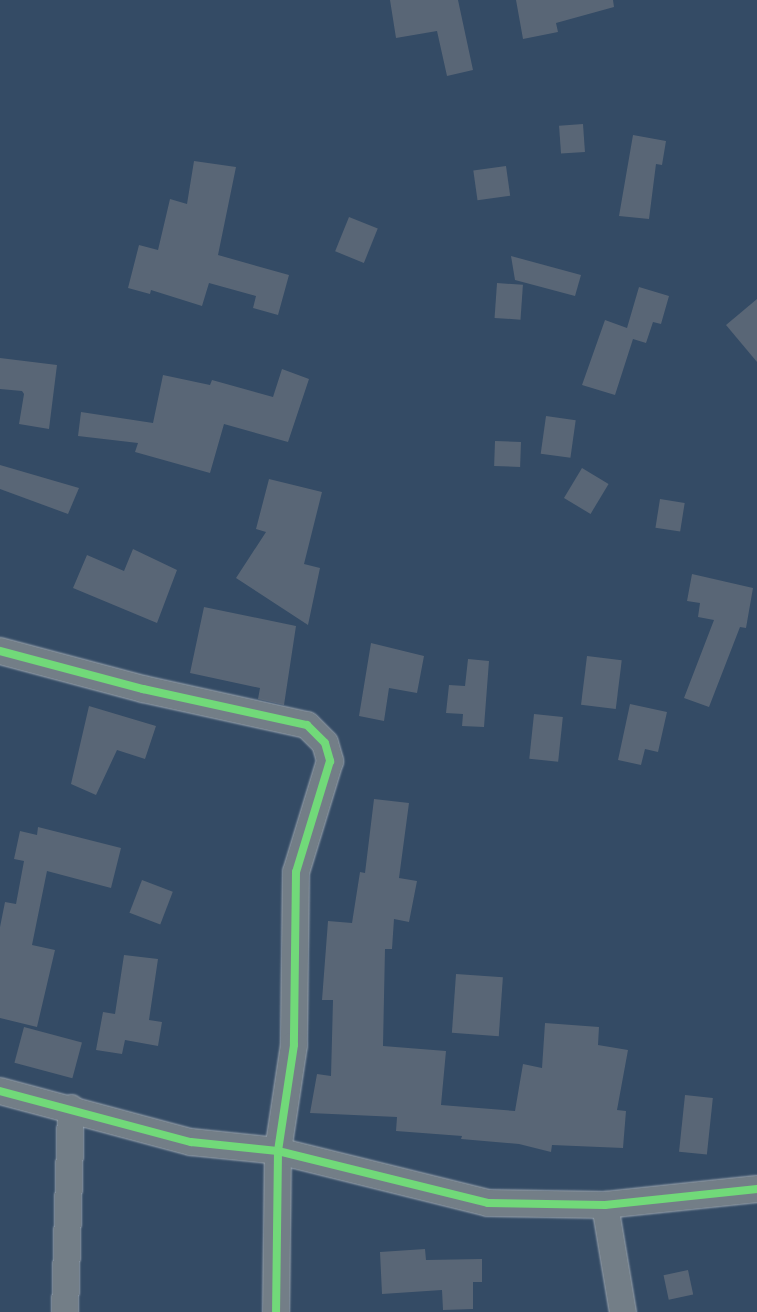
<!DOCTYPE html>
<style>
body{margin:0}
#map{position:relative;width:757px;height:1312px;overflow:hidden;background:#344b65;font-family:"Playpen Sans",sans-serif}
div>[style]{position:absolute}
.building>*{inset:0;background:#596676;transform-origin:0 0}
.roads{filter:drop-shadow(0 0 1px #9ba5af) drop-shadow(0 0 1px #9ba5af)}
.minor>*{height:26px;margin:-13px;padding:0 13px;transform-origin:13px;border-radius:13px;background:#737e87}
.cycleway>*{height:8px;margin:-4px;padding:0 4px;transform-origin:4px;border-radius:4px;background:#71d979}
span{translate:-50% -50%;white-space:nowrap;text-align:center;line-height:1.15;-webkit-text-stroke:5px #1f4a7a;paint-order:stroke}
</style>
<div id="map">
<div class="building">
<div style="clip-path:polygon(390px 0,458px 0,473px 70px,447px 76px,437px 31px,396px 38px)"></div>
<div style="clip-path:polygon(516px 0,613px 0,614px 7px,556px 23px,558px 32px,523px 39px)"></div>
<div style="left:583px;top:124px;width:28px;height:24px;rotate:86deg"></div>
<div style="clip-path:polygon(633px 135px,666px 141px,662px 165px,656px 164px,649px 219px,619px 216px)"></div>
<div style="clip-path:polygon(194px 161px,236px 167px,218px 255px,289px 275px,278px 315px,253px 308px,256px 296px,209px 283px,202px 306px,151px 290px,150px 294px,128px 288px,139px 245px,158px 250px,170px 199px,187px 204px)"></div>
<div style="left:506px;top:166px;width:30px;height:33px;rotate:82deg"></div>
<div style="left:349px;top:217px;width:31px;height:37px;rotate:22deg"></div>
<div style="clip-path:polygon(511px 256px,581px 275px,575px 296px,515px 280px)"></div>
<div style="left:497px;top:283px;width:26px;height:35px;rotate:4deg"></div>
<div style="clip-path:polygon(639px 287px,669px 296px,661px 324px,653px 322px,646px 343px,633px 339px,615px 395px,582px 385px,605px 320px,627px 328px)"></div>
<div style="clip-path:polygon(757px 299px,757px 362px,726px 325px)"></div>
<div style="clip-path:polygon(0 358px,57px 365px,49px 429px,19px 424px,24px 394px,22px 391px,0 389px)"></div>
<div style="clip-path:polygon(282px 369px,309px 379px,288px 442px,224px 424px,210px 473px,135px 452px,138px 443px,78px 436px,81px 412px,153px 423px,163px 375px,210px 385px,212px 380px,273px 397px)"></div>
<div style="left:546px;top:416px;width:30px;height:38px;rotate:8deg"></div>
<div style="left:495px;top:441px;width:26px;height:25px;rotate:2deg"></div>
<div style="clip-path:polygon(0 465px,79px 488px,68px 514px,0 489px)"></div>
<div style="left:582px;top:468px;width:31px;height:35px;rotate:31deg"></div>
<div style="clip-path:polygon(269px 479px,322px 492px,304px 564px,320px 568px,308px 625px,236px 578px,266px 532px,256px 529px)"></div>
<div style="left:660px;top:499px;width:25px;height:29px;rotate:9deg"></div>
<div style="clip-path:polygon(133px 549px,177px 570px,157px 623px,73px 588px,87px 555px,124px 571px)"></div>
<div style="clip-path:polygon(692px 574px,753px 588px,746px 628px,740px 627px,709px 707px,684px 698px,714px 620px,698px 617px,700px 603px,687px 601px)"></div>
<div style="clip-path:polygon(204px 607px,296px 626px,284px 705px,258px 699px,260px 688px,190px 673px)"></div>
<div style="clip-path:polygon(371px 643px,424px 656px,417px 693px,389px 688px,384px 721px,359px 716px)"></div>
<div style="left:587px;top:656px;width:35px;height:49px;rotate:7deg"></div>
<div style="clip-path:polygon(468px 659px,489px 661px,484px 727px,462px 726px,463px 714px,446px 713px,449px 685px,465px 686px)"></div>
<div style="clip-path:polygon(630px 704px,667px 712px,658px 752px,645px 749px,641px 765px,618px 760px)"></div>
<div style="clip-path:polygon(89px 706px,156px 726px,145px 759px,117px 750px,96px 795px,71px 784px)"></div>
<div style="left:534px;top:714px;width:29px;height:45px;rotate:6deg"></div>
<div style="clip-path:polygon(374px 799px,409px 803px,399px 878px,417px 881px,409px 922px,394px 919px,392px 949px,385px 949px,383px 1046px,446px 1051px,441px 1105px,515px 1111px,523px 1064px,542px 1068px,545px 1023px,599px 1027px,598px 1045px,628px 1050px,617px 1110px,626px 1111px,623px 1148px,552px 1145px,551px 1152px,519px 1144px,461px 1139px,462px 1136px,396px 1131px,397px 1117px,310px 1113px,317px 1074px,331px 1076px,333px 1000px,322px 1000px,328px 921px,352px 923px,360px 872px,365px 873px)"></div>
<div style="clip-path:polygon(38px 827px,121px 848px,111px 888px,47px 871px,32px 945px,55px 950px,37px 1027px,0 1018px,0 927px,5px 902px,16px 904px,24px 861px,14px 859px,20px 831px,37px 835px)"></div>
<div style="left:142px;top:880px;width:33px;height:35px;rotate:21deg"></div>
<div style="clip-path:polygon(124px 955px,158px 959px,149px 1020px,162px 1022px,158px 1046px,125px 1040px,122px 1054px,96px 1050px,103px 1012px,115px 1014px)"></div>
<div style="left:456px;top:974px;width:47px;height:59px;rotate:4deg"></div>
<div style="left:24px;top:1027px;width:60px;height:37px;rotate:15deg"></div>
<div style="left:685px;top:1095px;width:28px;height:57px;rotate:6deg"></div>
<div style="clip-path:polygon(425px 1249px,426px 1260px,482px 1259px,482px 1282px,473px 1282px,473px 1309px,443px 1310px,442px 1290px,382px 1294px,380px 1252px)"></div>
<div style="left:688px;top:1270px;width:25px;height:25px;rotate:78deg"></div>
</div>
<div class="roads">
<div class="minor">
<div style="left:0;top:651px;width:148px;rotate:14.9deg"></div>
<div style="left:143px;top:689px;width:168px;rotate:12.4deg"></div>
<div style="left:307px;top:725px;width:25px;rotate:45deg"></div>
<div style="left:325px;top:743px;width:19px;rotate:74deg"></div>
<div style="left:330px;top:761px;width:116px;rotate:107deg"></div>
<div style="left:296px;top:872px;width:173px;rotate:90.7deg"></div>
<div style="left:294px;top:1045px;width:107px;rotate:98.6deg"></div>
<div style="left:278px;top:1151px;width:161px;rotate:90.7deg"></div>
<div style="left:0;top:1091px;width:198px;rotate:15deg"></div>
<div style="left:191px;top:1142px;width:87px;rotate:5.9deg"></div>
<div style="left:278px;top:1151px;width:216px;rotate:13.9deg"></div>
<div style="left:488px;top:1203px;width:117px;rotate:1deg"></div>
<div style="left:605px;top:1205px;width:153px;rotate:-6deg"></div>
<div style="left:605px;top:1205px;width:109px;rotate:80.5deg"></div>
<div style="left:65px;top:1312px;width:204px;rotate:-88.3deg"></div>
</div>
</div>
<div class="cycleway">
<div style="left:0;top:651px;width:148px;rotate:14.9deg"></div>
<div style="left:143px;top:689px;width:168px;rotate:12.4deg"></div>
<div style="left:307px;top:725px;width:25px;rotate:45deg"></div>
<div style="left:325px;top:743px;width:19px;rotate:74deg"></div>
<div style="left:330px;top:761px;width:116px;rotate:107deg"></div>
<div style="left:296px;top:872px;width:173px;rotate:90.7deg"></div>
<div style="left:294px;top:1045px;width:107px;rotate:98.6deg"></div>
<div style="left:278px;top:1151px;width:161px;rotate:90.7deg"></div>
<div style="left:0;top:1091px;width:198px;rotate:15deg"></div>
<div style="left:191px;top:1142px;width:87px;rotate:5.9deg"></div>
<div style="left:278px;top:1151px;width:216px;rotate:13.9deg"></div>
<div style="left:488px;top:1203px;width:117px;rotate:1deg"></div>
<div style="left:605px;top:1205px;width:153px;rotate:-6deg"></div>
</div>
</div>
